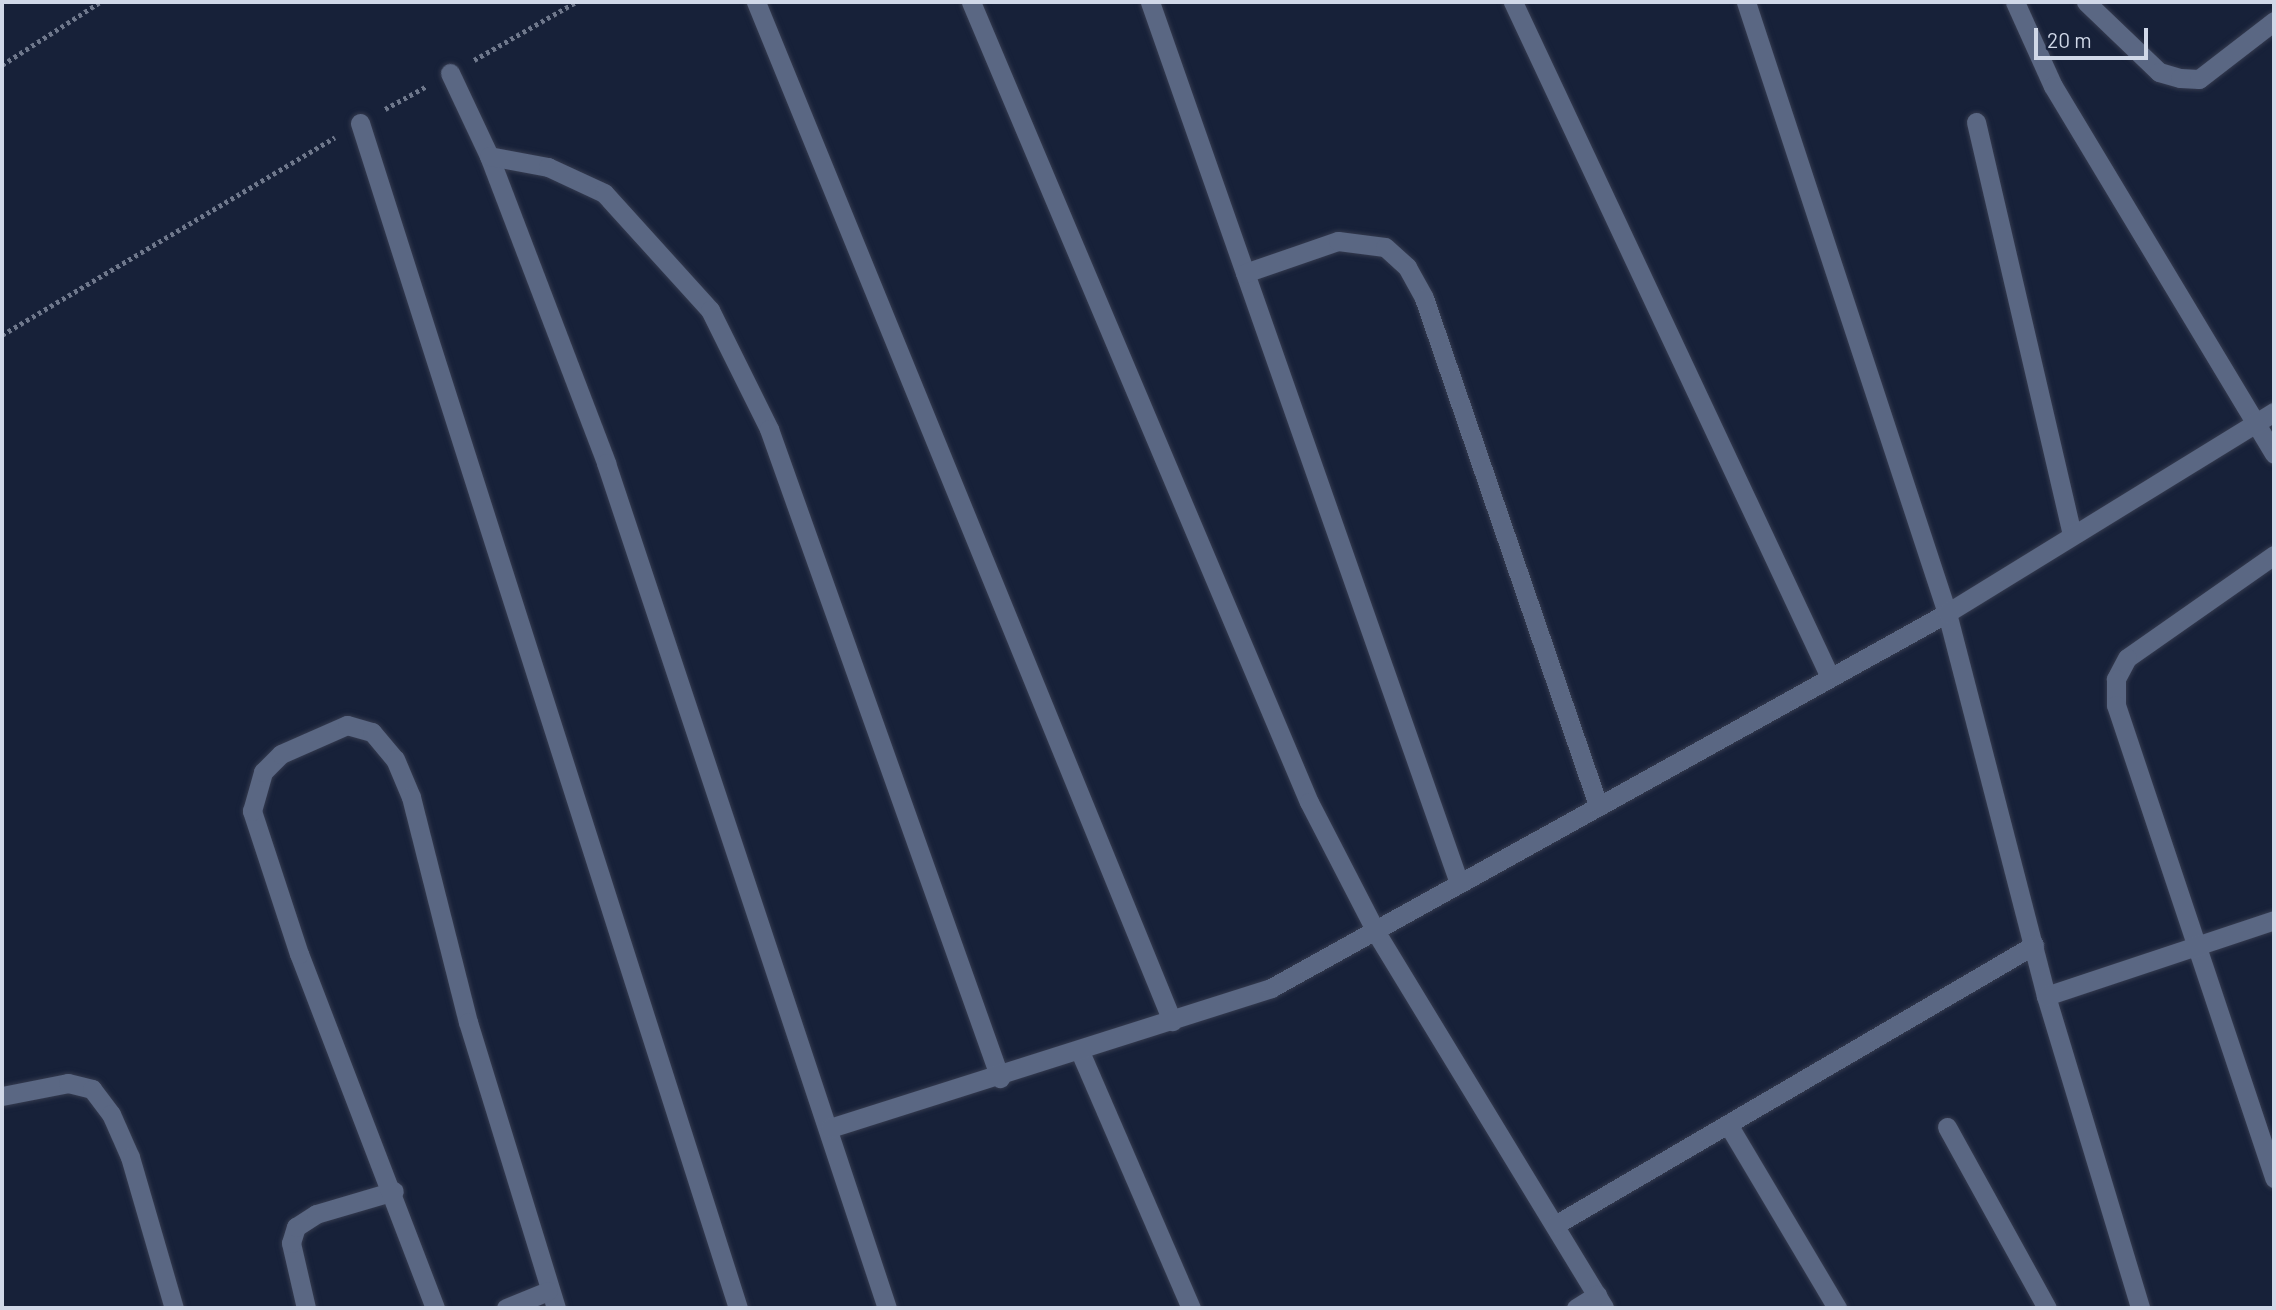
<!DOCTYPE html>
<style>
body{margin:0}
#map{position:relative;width:2276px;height:1310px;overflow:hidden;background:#172139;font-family:Barlow,sans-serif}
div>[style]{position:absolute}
.path>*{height:4.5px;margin-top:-2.25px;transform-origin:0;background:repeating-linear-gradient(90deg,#6f788c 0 3.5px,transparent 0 7px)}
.roads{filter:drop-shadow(0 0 2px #353b4f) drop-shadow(0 0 2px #353b4f)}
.minor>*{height:19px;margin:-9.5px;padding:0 9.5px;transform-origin:9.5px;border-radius:9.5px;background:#5a6783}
span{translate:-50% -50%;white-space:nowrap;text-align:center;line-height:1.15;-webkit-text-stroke:7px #172139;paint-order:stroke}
.frame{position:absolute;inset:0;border:4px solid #d0d8e8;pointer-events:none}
.scale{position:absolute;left:2034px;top:28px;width:114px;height:32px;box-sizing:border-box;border:4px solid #d0d8e8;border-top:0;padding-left:9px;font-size:21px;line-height:24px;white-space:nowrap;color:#d0d8e8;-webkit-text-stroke:5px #172139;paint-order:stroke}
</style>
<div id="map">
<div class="path">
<div style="left:474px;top:60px;width:117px;rotate:-29.6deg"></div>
<div style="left:2px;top:65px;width:117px;rotate:-32.7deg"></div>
<div style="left:385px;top:109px;width:48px;rotate:-28.7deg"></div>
<div style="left:2px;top:335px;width:387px;rotate:-30.7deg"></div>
</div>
<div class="roads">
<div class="minor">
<div style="left:756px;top:2px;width:1101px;rotate:67.79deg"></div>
<div style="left:971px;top:2px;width:868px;rotate:67.1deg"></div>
<div style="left:1309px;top:802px;width:148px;rotate:62.7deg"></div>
<div style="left:1377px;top:934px;width:437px;rotate:58.7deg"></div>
<div style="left:1150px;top:2px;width:934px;rotate:70.67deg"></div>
<div style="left:1513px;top:2px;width:743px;rotate:64.85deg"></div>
<div style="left:1746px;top:2px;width:643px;rotate:71.79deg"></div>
<div style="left:1947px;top:613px;width:396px;rotate:75.5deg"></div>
<div style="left:2046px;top:996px;width:326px;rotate:73.2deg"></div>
<div style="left:2015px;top:2px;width:92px;rotate:65.7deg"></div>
<div style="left:2053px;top:86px;width:429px;rotate:59deg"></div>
<div style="left:2086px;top:2px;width:101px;rotate:43.8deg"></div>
<div style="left:2159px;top:72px;width:22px;rotate:16deg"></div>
<div style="left:2180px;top:78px;width:19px;rotate:3deg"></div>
<div style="left:2199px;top:79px;width:95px;rotate:-37.7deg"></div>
<div style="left:450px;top:73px;width:92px;rotate:64.8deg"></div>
<div style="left:489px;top:156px;width:329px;rotate:69.1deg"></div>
<div style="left:606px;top:463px;width:890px;rotate:71.61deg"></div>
<div style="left:1976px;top:122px;width:423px;rotate:76.9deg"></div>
<div style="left:360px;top:123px;width:1244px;rotate:72.31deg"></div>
<div style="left:489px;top:156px;width:60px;rotate:10.6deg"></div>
<div style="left:548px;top:167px;width:62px;rotate:24.9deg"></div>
<div style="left:604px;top:193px;width:158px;rotate:47.8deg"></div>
<div style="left:710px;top:310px;width:133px;rotate:63.6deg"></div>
<div style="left:769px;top:429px;width:689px;rotate:70.41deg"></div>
<div style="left:1245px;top:273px;width:98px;rotate:-19deg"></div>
<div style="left:1338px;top:241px;width:47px;rotate:7.3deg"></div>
<div style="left:1385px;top:247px;width:30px;rotate:42deg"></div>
<div style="left:1407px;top:267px;width:35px;rotate:61deg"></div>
<div style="left:1424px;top:298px;width:536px;rotate:71.06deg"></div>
<div style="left:2274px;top:555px;width:179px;rotate:145deg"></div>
<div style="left:2127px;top:658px;width:24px;rotate:118deg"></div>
<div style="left:2116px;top:679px;width:26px;rotate:90deg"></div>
<div style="left:2116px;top:705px;width:499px;rotate:71.5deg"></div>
<div style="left:2046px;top:996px;width:240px;rotate:-18.4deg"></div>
<div style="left:1081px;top:1054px;width:277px;rotate:66.6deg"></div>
<div style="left:2px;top:1096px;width:67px;rotate:-11.1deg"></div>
<div style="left:68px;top:1083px;width:25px;rotate:14deg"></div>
<div style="left:92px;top:1089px;width:31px;rotate:53deg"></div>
<div style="left:111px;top:1114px;width:47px;rotate:66.2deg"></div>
<div style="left:130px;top:1157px;width:157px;rotate:73.8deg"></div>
<div style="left:1729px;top:1126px;width:212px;rotate:59.3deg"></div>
<div style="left:1947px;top:1127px;width:207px;rotate:61.1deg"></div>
<div style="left:830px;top:1128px;width:463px;rotate:-17.6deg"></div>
<div style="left:1271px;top:988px;width:773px;rotate:-29.02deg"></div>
<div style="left:1947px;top:613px;width:384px;rotate:-31.6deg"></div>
<div style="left:1555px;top:1225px;width:555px;rotate:-30.31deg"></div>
<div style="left:306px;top:1308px;width:67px;rotate:-103deg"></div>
<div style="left:291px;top:1243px;width:17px;rotate:-73deg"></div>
<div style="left:296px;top:1227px;width:24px;rotate:-33deg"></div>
<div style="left:316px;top:1214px;width:81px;rotate:-16.4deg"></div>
<div style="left:435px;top:1308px;width:379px;rotate:-111deg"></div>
<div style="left:299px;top:954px;width:151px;rotate:-108.2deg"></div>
<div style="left:252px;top:811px;width:41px;rotate:-74.2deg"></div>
<div style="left:263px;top:772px;width:25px;rotate:-45deg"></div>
<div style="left:281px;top:754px;width:72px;rotate:-23.7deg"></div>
<div style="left:347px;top:725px;width:26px;rotate:16deg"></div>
<div style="left:372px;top:732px;width:35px;rotate:50deg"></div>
<div style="left:395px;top:759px;width:41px;rotate:67.2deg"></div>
<div style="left:411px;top:797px;width:232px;rotate:75.8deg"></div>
<div style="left:468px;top:1022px;width:299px;rotate:72.9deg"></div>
<div style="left:506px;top:1308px;width:45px;rotate:-22deg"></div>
<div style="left:1576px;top:1308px;width:25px;rotate:-32deg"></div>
</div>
</div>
<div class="frame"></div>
<div class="scale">20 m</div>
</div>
